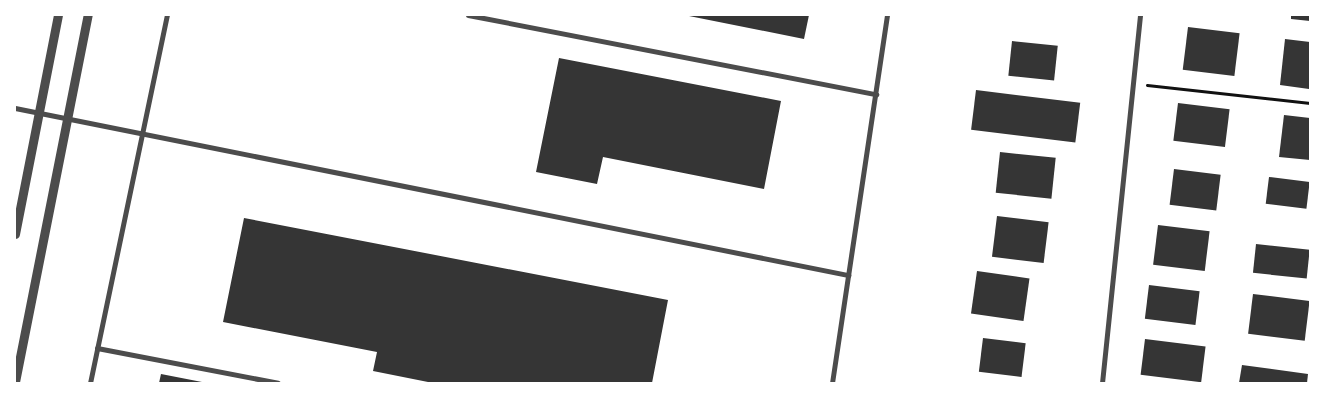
<!DOCTYPE html>
<style>
body{margin:0}
#map{position:relative;width:1325px;height:398px;overflow:hidden;background:#fff;font-family:Arial,sans-serif}
div>[style]{position:absolute}
.building>*{inset:0;background:#353535;transform-origin:0 0}
.path>*{height:3px;margin:-1.5px;padding:0 1.5px;transform-origin:1.5px;border-radius:1.5px;background:#111}
.minor>*{height:5px;margin:-2.5px;padding:0 2.5px;transform-origin:2.5px;border-radius:2.5px;background:#4c4c4c}
.tertiary>*{height:9px;margin:-4.5px;padding:0 4.5px;transform-origin:4.5px;border-radius:4.5px;background:#4c4c4c}
span{translate:-50% -50%;white-space:nowrap;text-align:center;line-height:1.15;-webkit-text-stroke:4px #fff;paint-order:stroke}
.frame{position:absolute;inset:0;border:16px solid #fff;pointer-events:none}
</style>
<div id="map">
<div class="building">
<div style="clip-path:polygon(684px 15px,809px 15px,804px 39px)"></div>
<div style="clip-path:polygon(1291px 15px,1310px 15px,1310px 21px,1291px 19px)"></div>
<div style="left:1188px;top:27px;width:52px;height:43px;rotate:7deg"></div>
<div style="clip-path:polygon(1285px 39px,1310px 42px,1309px 89px,1280px 85px)"></div>
<div style="left:1012px;top:41px;width:46px;height:35px;rotate:6deg"></div>
<div style="clip-path:polygon(559px 58px,781px 101px,764px 189px,603px 157px,597px 184px,536px 172px)"></div>
<div style="left:976px;top:90px;width:105px;height:40px;rotate:7deg"></div>
<div style="left:1178px;top:103px;width:52px;height:38px;rotate:7deg"></div>
<div style="clip-path:polygon(1284px 115px,1310px 118px,1310px 160px,1279px 157px)"></div>
<div style="left:1000px;top:152px;width:56px;height:41px;rotate:6deg"></div>
<div style="left:1174px;top:169px;width:47px;height:36px;rotate:7deg"></div>
<div style="left:1269px;top:177px;width:41px;height:27px;rotate:7deg"></div>
<div style="left:997px;top:216px;width:52px;height:41px;rotate:7deg"></div>
<div style="clip-path:polygon(244px 218px,668px 300px,652px 383px,433px 383px,373px 371px,377px 352px,223px 322px)"></div>
<div style="left:1158px;top:225px;width:52px;height:40px;rotate:7deg"></div>
<div style="left:1256px;top:244px;width:54px;height:29px;rotate:6deg"></div>
<div style="left:977px;top:271px;width:53px;height:43px;rotate:8deg"></div>
<div style="left:1149px;top:285px;width:51px;height:34px;rotate:7deg"></div>
<div style="left:1253px;top:294px;width:57px;height:40px;rotate:7deg"></div>
<div style="left:983px;top:338px;width:43px;height:34px;rotate:7deg"></div>
<div style="left:1145px;top:339px;width:61px;height:36px;rotate:7deg"></div>
<div style="clip-path:polygon(1242px 365px,1308px 374px,1307px 383px,1239px 383px)"></div>
<div style="clip-path:polygon(161px 374px,202px 382px,202px 383px,159px 383px)"></div>
</div>
<div class="path">
<div style="left:1147px;top:85px;width:164px;rotate:6.3deg"></div>
</div>
<div class="minor">
<div style="left:468px;top:15px;width:416px;rotate:11deg"></div>
<div style="left:15px;top:108px;width:850px;rotate:11.34deg"></div>
<div style="left:97px;top:348px;width:184px;rotate:10.9deg"></div>
<div style="left:90px;top:383px;width:376px;rotate:-78.2deg"></div>
<div style="left:832px;top:383px;width:372px;rotate:-81.5deg"></div>
<div style="left:1102px;top:383px;width:370px;rotate:-84.1deg"></div>
</div>
<div class="tertiary">
<div style="left:15px;top:234px;width:223px;rotate:-78.9deg"></div>
<div style="left:15px;top:382px;width:374px;rotate:-78.8deg"></div>
</div>
<div class="frame"></div>
</div>
